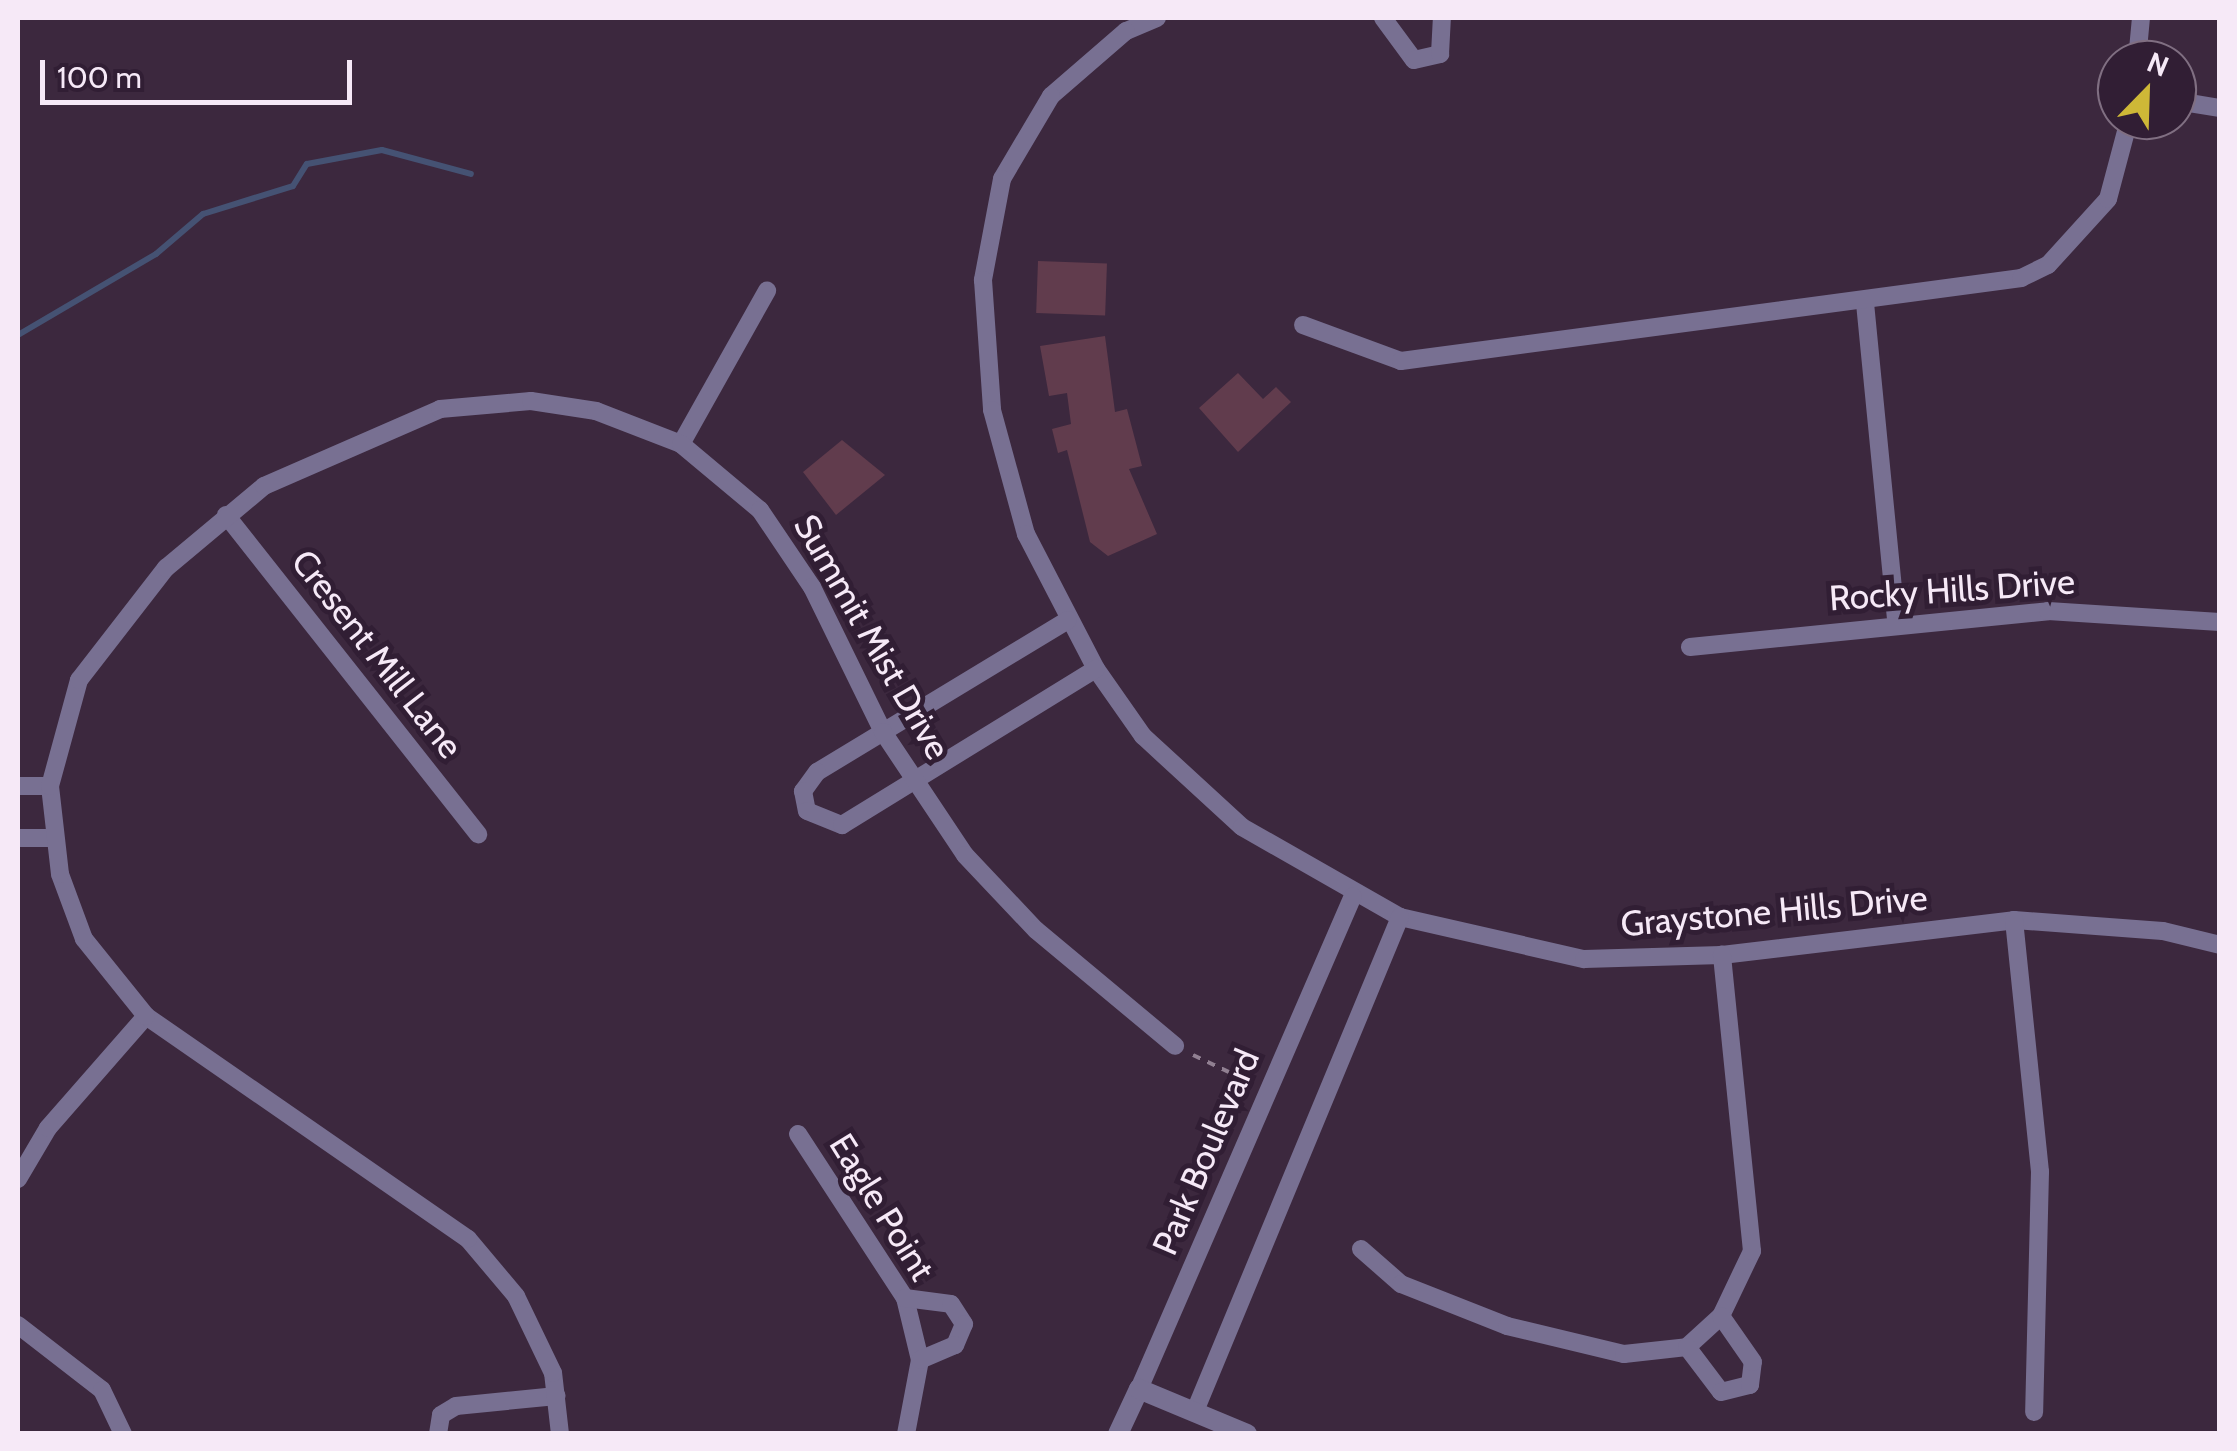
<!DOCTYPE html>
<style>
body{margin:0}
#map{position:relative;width:2237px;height:1451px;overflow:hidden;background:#3c283e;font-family:Cabin,sans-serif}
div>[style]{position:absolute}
.stream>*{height:6px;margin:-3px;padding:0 3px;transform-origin:3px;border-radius:3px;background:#455273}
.building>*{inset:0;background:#613c4d;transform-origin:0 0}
.path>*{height:4px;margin-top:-2px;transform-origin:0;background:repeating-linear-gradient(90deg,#918092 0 8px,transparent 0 16px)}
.minor>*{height:18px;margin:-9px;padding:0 9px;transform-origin:9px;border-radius:9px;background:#787092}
.tertiary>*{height:20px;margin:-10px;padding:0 10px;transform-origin:10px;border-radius:10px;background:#787092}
span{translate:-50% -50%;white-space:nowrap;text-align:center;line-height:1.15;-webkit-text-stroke:10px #311e34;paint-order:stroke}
.street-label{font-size:35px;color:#f6e9f7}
.frame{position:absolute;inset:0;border:20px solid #f6e9f7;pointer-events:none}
.north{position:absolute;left:2097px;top:40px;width:100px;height:100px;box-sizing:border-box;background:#311e34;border:2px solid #806f82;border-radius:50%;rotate:23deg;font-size:28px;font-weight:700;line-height:40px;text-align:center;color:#f6e9f7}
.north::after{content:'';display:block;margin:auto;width:35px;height:45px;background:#ceb837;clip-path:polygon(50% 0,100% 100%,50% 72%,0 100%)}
.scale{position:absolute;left:40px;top:60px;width:312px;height:45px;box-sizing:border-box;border:5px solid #f6e9f7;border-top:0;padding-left:12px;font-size:30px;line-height:35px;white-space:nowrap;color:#f6e9f7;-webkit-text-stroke:8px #311e34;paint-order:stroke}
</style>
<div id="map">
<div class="stream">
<div style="left:18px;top:335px;width:160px;rotate:-30.4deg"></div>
<div style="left:156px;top:254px;width:62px;rotate:-40.4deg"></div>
<div style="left:203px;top:214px;width:94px;rotate:-17.3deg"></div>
<div style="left:293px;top:186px;width:26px;rotate:-58deg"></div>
<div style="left:307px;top:164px;width:76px;rotate:-10.6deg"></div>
<div style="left:382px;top:150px;width:92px;rotate:15.1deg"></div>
</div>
<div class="building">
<div style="left:1038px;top:261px;width:69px;height:52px;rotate:2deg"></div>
<div style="clip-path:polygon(1105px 336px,1115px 412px,1127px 409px,1142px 466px,1129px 469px,1157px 534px,1108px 556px,1090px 542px,1067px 450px,1058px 453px,1052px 429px,1071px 424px,1067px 393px,1049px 396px,1040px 346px)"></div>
<div style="clip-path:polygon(1238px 373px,1263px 399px,1276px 387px,1291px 402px,1238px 452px,1199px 408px)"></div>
<div style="clip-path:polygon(842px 440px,885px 475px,836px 515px,803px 472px)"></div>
</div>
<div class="path">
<div style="left:1193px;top:1055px;width:65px;rotate:25.4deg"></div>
</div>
<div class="minor">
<div style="left:1157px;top:18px;width:34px;rotate:157deg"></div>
<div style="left:1126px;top:31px;width:99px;rotate:139.1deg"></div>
<div style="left:1051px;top:96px;width:96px;rotate:120.6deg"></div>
<div style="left:1002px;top:179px;width:103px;rotate:100.7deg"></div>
<div style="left:983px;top:280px;width:130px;rotate:86deg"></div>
<div style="left:992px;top:410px;width:129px;rotate:74.7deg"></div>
<div style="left:1026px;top:534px;width:152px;rotate:62.6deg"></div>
<div style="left:1096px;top:669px;width:82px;rotate:55deg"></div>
<div style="left:1143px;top:736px;width:134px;rotate:42.6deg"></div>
<div style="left:1242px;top:827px;width:182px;rotate:29.7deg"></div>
<div style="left:1400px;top:917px;width:189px;rotate:12.9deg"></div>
<div style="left:1584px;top:959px;width:138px;rotate:-1.7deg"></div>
<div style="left:1722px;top:955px;width:294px;rotate:-6.8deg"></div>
<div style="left:2014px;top:920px;width:149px;rotate:4.2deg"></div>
<div style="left:2163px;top:931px;width:59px;rotate:13.8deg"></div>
<div style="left:1383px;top:18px;width:52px;rotate:53.6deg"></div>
<div style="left:1414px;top:60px;width:27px;rotate:-13deg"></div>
<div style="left:1440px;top:54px;width:36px;rotate:-87deg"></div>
<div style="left:2137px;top:60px;width:42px;rotate:-84.6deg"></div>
<div style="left:2177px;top:101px;width:44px;rotate:9.2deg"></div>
<div style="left:1865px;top:303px;width:318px;rotate:84.4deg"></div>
<div style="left:1303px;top:325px;width:104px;rotate:20.2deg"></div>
<div style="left:1401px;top:361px;width:626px;rotate:-7.62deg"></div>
<div style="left:2021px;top:278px;width:30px;rotate:-26deg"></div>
<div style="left:2048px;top:265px;width:89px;rotate:-47.7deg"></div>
<div style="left:2108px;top:199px;width:82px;rotate:-75.1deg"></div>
<div style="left:681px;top:444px;width:176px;rotate:-60.7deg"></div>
<div style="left:226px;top:515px;width:407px;rotate:51.7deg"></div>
<div style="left:1068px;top:620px;width:293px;rotate:148.8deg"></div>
<div style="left:817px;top:772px;width:24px;rotate:126deg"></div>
<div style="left:803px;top:791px;width:20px;rotate:79deg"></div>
<div style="left:807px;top:811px;width:38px;rotate:22deg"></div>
<div style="left:842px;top:825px;width:298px;rotate:-31.6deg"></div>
<div style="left:1690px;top:647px;width:360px;rotate:-5.7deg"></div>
<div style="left:2048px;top:611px;width:172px;rotate:3.7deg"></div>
<div style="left:18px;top:786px;width:32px"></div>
<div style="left:18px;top:838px;width:35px"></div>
<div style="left:2014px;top:920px;width:253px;rotate:84.1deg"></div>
<div style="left:2040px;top:1172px;width:240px;rotate:91.4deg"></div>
<div style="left:798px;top:1134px;width:196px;rotate:56.9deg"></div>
<div style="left:905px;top:1298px;width:64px;rotate:76.4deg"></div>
<div style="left:920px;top:1360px;width:75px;rotate:100.7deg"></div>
<div style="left:18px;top:1179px;width:59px;rotate:-59.5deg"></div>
<div style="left:48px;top:1128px;width:149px;rotate:-48.8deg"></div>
<div style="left:1361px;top:1249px;width:53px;rotate:41.2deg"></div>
<div style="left:1401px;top:1284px;width:114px;rotate:21.6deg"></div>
<div style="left:1507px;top:1326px;width:120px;rotate:13.5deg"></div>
<div style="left:1624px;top:1354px;width:63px;rotate:-6.3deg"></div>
<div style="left:1687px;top:1347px;width:46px;rotate:-42.4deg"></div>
<div style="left:1721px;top:1316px;width:72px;rotate:-64.5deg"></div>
<div style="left:1752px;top:1251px;width:298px;rotate:-95.8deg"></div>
<div style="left:905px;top:1298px;width:46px;rotate:7.4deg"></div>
<div style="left:951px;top:1304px;width:24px;rotate:57deg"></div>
<div style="left:964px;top:1324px;width:23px;rotate:113deg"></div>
<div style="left:955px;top:1345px;width:38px;rotate:157deg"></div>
<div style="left:18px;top:1325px;width:106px;rotate:37.7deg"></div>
<div style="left:102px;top:1390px;width:49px;rotate:64.5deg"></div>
<div style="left:1687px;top:1347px;width:56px;rotate:52.9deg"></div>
<div style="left:1721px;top:1392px;width:30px;rotate:-14deg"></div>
<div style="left:1750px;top:1385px;width:23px;rotate:-83deg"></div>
<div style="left:1753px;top:1362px;width:56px;rotate:-124.8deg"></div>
<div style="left:1139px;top:1389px;width:537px;rotate:-66.54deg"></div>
<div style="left:1195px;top:1411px;width:535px;rotate:-67.46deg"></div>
<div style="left:438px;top:1434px;width:19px;rotate:-81deg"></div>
<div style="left:441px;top:1415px;width:17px;rotate:-31deg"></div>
<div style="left:456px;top:1406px;width:101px;rotate:-5.7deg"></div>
<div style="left:560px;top:1434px;width:61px;rotate:-96.5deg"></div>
<div style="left:553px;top:1373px;width:85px;rotate:-115.7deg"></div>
<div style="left:516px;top:1296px;width:75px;rotate:-130.1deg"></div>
<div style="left:468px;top:1239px;width:392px;rotate:-145.3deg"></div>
<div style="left:146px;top:1016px;width:99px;rotate:-128.8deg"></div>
<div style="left:84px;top:939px;width:69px;rotate:-110.3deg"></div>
<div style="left:60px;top:874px;width:89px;rotate:-96.5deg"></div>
<div style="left:50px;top:786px;width:110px;rotate:-74.7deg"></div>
<div style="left:79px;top:680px;width:142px;rotate:-52.2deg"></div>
<div style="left:166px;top:568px;width:128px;rotate:-39.9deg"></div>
<div style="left:264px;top:486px;width:192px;rotate:-23.6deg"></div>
<div style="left:440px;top:409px;width:91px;rotate:-5deg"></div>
<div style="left:531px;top:401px;width:66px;rotate:8.7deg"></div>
<div style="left:596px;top:411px;width:91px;rotate:21.2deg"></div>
<div style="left:681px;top:444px;width:103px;rotate:39.9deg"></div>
<div style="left:760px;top:510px;width:93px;rotate:56deg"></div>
<div style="left:812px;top:587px;width:161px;rotate:63.9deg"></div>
<div style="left:883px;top:732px;width:148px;rotate:56.3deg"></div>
<div style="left:965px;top:855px;width:103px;rotate:46.6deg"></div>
<div style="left:1036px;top:930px;width:181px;rotate:39.8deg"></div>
</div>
<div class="tertiary">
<div style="left:1118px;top:1434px;width:50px;rotate:-65deg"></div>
<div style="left:1139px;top:1389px;width:117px;rotate:22.6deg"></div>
</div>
<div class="street-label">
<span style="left:1952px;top:590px;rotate:-4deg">Rocky Hills Drive</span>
<span style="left:872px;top:637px;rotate:60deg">Summit Mist Drive</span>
<span style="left:377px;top:654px;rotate:52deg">Cresent Mill Lane</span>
<span style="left:1774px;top:911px;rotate:-5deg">Graystone Hills Drive</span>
<span style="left:1206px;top:1152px;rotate:-67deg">Park Boulevard</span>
<span style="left:882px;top:1207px;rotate:58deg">Eagle Point</span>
</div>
<div class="frame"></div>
<div class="north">N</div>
<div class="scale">100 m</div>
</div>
